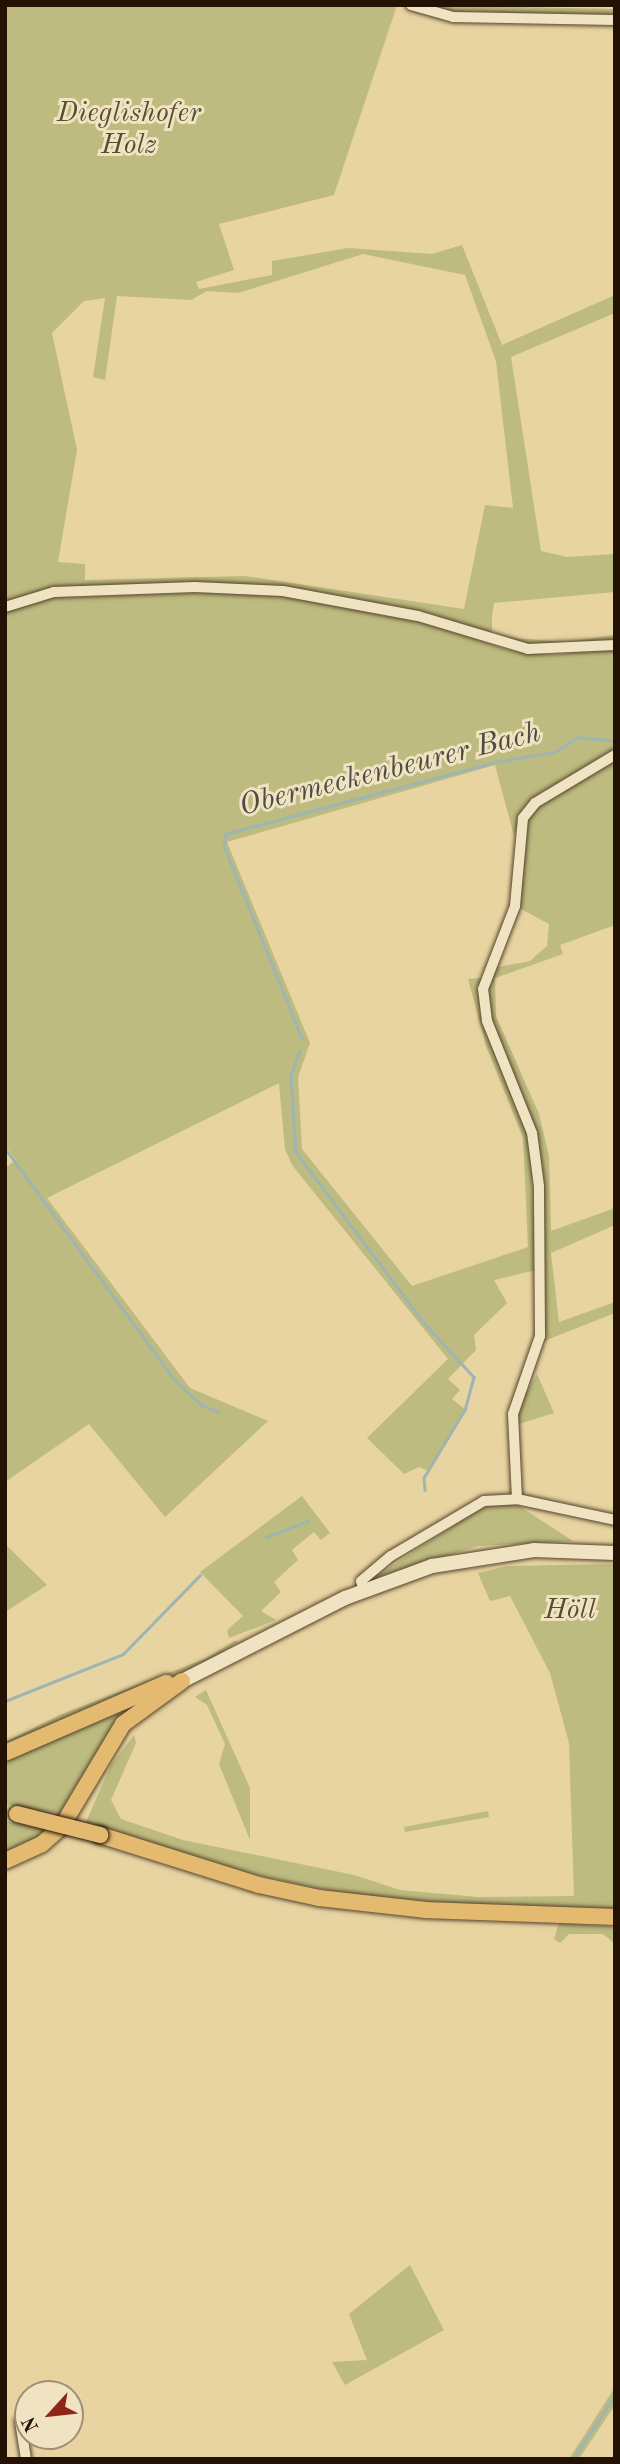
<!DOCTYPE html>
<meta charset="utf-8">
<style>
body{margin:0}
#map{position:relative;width:620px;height:2464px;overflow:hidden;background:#e8d4a1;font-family:"Old Standard TT",serif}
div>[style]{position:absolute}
.green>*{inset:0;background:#bdbb7f}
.stream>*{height:2.5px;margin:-1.25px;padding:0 1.25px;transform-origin:1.25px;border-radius:1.25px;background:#9eb5b2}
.roads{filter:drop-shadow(0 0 2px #54422b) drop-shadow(0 0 2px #54422b)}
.street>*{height:10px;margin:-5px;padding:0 5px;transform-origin:5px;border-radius:5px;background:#f0e3c2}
.secondary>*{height:14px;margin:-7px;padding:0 7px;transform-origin:7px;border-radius:7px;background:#f0e3c2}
.primary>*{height:16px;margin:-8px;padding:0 8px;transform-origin:8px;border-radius:8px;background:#e4ba70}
.bridges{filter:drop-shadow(0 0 2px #231204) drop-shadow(0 0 2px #231204)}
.primary-bridge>*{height:16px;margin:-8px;padding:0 8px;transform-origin:8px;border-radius:8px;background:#e4ba70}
span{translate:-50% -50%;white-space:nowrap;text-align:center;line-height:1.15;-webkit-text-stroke:6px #f0e3c2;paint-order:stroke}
.park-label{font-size:28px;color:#594d2f;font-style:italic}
.water-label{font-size:30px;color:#4e4b41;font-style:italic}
.frame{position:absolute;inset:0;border:7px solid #231204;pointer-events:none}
.north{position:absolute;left:14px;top:2380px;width:70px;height:70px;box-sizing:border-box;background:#f0e3c2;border:2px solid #9e8f76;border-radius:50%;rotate:243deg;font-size:19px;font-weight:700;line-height:28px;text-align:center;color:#231204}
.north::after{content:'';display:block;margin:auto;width:24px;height:32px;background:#8f2418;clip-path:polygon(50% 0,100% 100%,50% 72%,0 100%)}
</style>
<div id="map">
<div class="green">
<div style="clip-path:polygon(evenodd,5px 5px,397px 5px,334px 195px,219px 224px,234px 270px,196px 282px,199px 289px,272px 275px,272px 261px,348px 248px,432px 254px,462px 245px,502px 345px,615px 295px,615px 313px,511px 357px,541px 551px,567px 557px,615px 554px,615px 592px,494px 603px,492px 616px,492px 633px,515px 638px,566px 642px,615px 635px,615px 642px,525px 646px,328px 595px,67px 586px,5px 603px,5px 5px,363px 254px,465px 275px,496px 361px,513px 508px,485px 505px,464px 609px,245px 576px,85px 580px,85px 564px,58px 562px,77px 450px,52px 333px,84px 301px,105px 298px,93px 377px,105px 380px,117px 296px,191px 300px,207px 291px,238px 293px,363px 254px)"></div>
<div style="clip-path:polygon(417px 5px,615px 9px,615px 17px,449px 14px)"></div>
<div style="clip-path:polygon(214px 592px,332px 600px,431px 624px,507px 650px,554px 655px,615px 648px,615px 751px,526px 804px,514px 836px,495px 765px,227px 842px,310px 1043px,298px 1077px,302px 1149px,412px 1286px,528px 1247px,523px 1138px,486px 1046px,468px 979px,481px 978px,480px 1013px,530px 1140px,536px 1270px,494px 1280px,507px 1303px,474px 1335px,476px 1350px,448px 1379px,460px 1390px,452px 1399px,465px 1409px,428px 1471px,419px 1467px,404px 1474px,367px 1438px,448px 1359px,292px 1165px,285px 1149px,279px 1083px,47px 1198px,190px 1388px,268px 1421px,165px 1517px,89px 1424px,5px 1482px,5px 1168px,16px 1160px,5px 1145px,5px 611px,45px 598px)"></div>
<div style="clip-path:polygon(615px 759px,615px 925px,560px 945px,563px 954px,495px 978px,496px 1016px,539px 1114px,549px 1156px,551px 1231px,615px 1208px,615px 1225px,551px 1253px,559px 1322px,615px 1302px,615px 1313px,544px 1341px,540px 1153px,491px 1022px,487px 993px,493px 968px,530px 961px,547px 946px,549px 924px,519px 908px,525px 821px,537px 805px)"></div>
<div style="clip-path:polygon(537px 1374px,554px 1413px,516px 1425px,522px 1401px)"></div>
<div style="clip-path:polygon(302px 1496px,330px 1533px,321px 1540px,314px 1532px,292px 1550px,298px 1560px,274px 1582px,281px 1592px,261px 1611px,276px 1620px,229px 1638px,227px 1630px,243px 1616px,200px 1572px)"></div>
<div style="clip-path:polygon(516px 1504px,573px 1541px,478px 1546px,372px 1579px,482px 1507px)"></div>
<div style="clip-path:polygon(5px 1544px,47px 1585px,5px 1612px)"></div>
<div style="clip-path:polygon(615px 1564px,615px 1909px,430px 1904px,349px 1895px,229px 1869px,86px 1822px,111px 1765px,134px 1735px,136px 1743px,111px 1800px,121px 1819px,183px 1840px,354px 1875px,400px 1890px,479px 1897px,574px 1896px,569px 1743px,550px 1673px,510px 1596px,490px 1601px,478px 1573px,507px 1566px)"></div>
<div style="clip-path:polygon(234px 1641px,239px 1641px,206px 1663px,5px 1748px,5px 1742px,62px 1714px,207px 1658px)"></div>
<div style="clip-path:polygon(206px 1690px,250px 1788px,250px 1840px,219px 1764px,225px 1744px,207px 1705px,195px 1697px)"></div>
<div style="clip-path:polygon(139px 1702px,127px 1712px,65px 1814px,5px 1804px,5px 1758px)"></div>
<div style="clip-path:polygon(488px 1811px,489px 1817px,405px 1832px,404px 1827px)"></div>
<div style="clip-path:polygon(5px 1821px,50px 1831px,5px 1857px)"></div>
<div style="clip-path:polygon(559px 1923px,615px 1927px,615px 1944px,603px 1934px,569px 1934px,560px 1943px,554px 1939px)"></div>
<div style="clip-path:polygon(410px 2265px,444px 2330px,345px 2385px,332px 2362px,367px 2360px,349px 2314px)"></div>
<div style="clip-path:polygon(615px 2387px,615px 2405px,579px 2459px,569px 2459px)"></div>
</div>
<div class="stream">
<div style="left:302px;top:1039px;width:207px;rotate:-112.1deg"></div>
<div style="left:224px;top:847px;width:13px;rotate:-86deg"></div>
<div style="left:225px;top:834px;width:285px;rotate:-14.9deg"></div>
<div style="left:500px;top:761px;width:56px;rotate:-9.3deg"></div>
<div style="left:555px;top:752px;width:27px;rotate:-33deg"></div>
<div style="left:578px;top:737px;width:37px;rotate:6deg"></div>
<div style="left:300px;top:1051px;width:27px;rotate:110deg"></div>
<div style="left:291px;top:1076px;width:76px;rotate:86.2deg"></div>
<div style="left:296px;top:1152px;width:216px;rotate:53.1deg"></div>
<div style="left:426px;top:1325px;width:71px;rotate:47.3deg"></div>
<div style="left:474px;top:1377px;width:34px;rotate:105deg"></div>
<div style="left:465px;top:1410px;width:79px;rotate:121.1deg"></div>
<div style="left:424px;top:1478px;width:12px;rotate:85deg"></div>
<div style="left:5px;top:1148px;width:288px;rotate:53.8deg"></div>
<div style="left:175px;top:1380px;width:37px;rotate:43deg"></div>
<div style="left:202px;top:1405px;width:18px;rotate:22deg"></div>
<div style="left:266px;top:1537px;width:45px;rotate:-20.9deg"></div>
<div style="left:615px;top:1685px;width:11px;rotate:90deg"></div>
<div style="left:5px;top:1701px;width:127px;rotate:-21.7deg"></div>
<div style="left:123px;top:1654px;width:110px;rotate:-45.7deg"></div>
<div style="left:573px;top:2459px;width:77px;rotate:-56.7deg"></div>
</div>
<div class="roads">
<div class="street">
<div style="left:411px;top:5px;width:44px;rotate:15.9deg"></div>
<div style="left:453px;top:17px;width:162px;rotate:1.1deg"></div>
<div style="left:5px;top:607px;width:51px;rotate:-17deg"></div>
<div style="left:54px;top:592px;width:141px;rotate:-2deg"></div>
<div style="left:195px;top:587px;width:88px;rotate:2.6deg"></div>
<div style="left:283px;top:591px;width:137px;rotate:10.5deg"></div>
<div style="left:418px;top:616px;width:115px;rotate:16.7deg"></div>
<div style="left:528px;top:649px;width:87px;rotate:-2.6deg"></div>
<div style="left:517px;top:1499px;width:85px;rotate:-92.7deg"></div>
<div style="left:513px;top:1414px;width:83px;rotate:-70.9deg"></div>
<div style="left:540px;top:1336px;width:150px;rotate:-90.4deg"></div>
<div style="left:539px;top:1186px;width:53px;rotate:-97.5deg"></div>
<div style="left:532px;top:1133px;width:121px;rotate:-111.9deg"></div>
<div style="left:487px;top:1021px;width:32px;rotate:-97deg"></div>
<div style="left:483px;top:989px;width:89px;rotate:-68.9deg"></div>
<div style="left:515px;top:906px;width:88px;rotate:-84.8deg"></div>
<div style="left:523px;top:818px;width:19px;rotate:-51deg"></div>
<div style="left:535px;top:803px;width:93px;rotate:-31deg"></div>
<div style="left:364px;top:1590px;width:9px;rotate:-108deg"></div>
<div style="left:361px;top:1581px;width:39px;rotate:-40deg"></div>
<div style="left:391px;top:1556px;width:108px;rotate:-30.6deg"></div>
<div style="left:484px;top:1501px;width:33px;rotate:-3deg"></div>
<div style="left:517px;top:1499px;width:100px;rotate:12.1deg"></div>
<div style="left:20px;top:2421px;width:38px;rotate:81deg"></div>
</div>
<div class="secondary">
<div style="left:182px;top:1681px;width:183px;rotate:-27deg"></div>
<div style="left:345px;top:1598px;width:93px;rotate:-20.2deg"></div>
<div style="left:432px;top:1566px;width:103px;rotate:-8.9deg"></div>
<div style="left:534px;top:1550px;width:81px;rotate:2.1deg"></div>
</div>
<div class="primary">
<div style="left:5px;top:1753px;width:176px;rotate:-23.5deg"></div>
<div style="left:100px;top:1835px;width:167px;rotate:17.5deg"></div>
<div style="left:259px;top:1885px;width:61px;rotate:12.2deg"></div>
<div style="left:319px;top:1898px;width:108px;rotate:6.4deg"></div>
<div style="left:426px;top:1910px;width:189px;rotate:2.1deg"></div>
<div style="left:5px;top:1861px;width:41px;rotate:-24.7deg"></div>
<div style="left:42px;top:1844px;width:27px;rotate:-42deg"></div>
<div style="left:62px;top:1826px;width:119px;rotate:-59.1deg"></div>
<div style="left:123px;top:1724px;width:73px;rotate:-36.1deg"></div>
</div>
</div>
<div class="bridges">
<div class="primary-bridge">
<div style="left:17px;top:1814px;width:86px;rotate:14.2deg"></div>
</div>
</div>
<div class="park-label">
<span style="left:129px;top:130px">Dieglishofer<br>Holz</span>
<span style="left:570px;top:1611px">Höll</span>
</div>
<div class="water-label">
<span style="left:390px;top:770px;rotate:-14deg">Obermeckenbeurer Bach</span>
</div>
<div class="frame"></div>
<div class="north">N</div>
</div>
